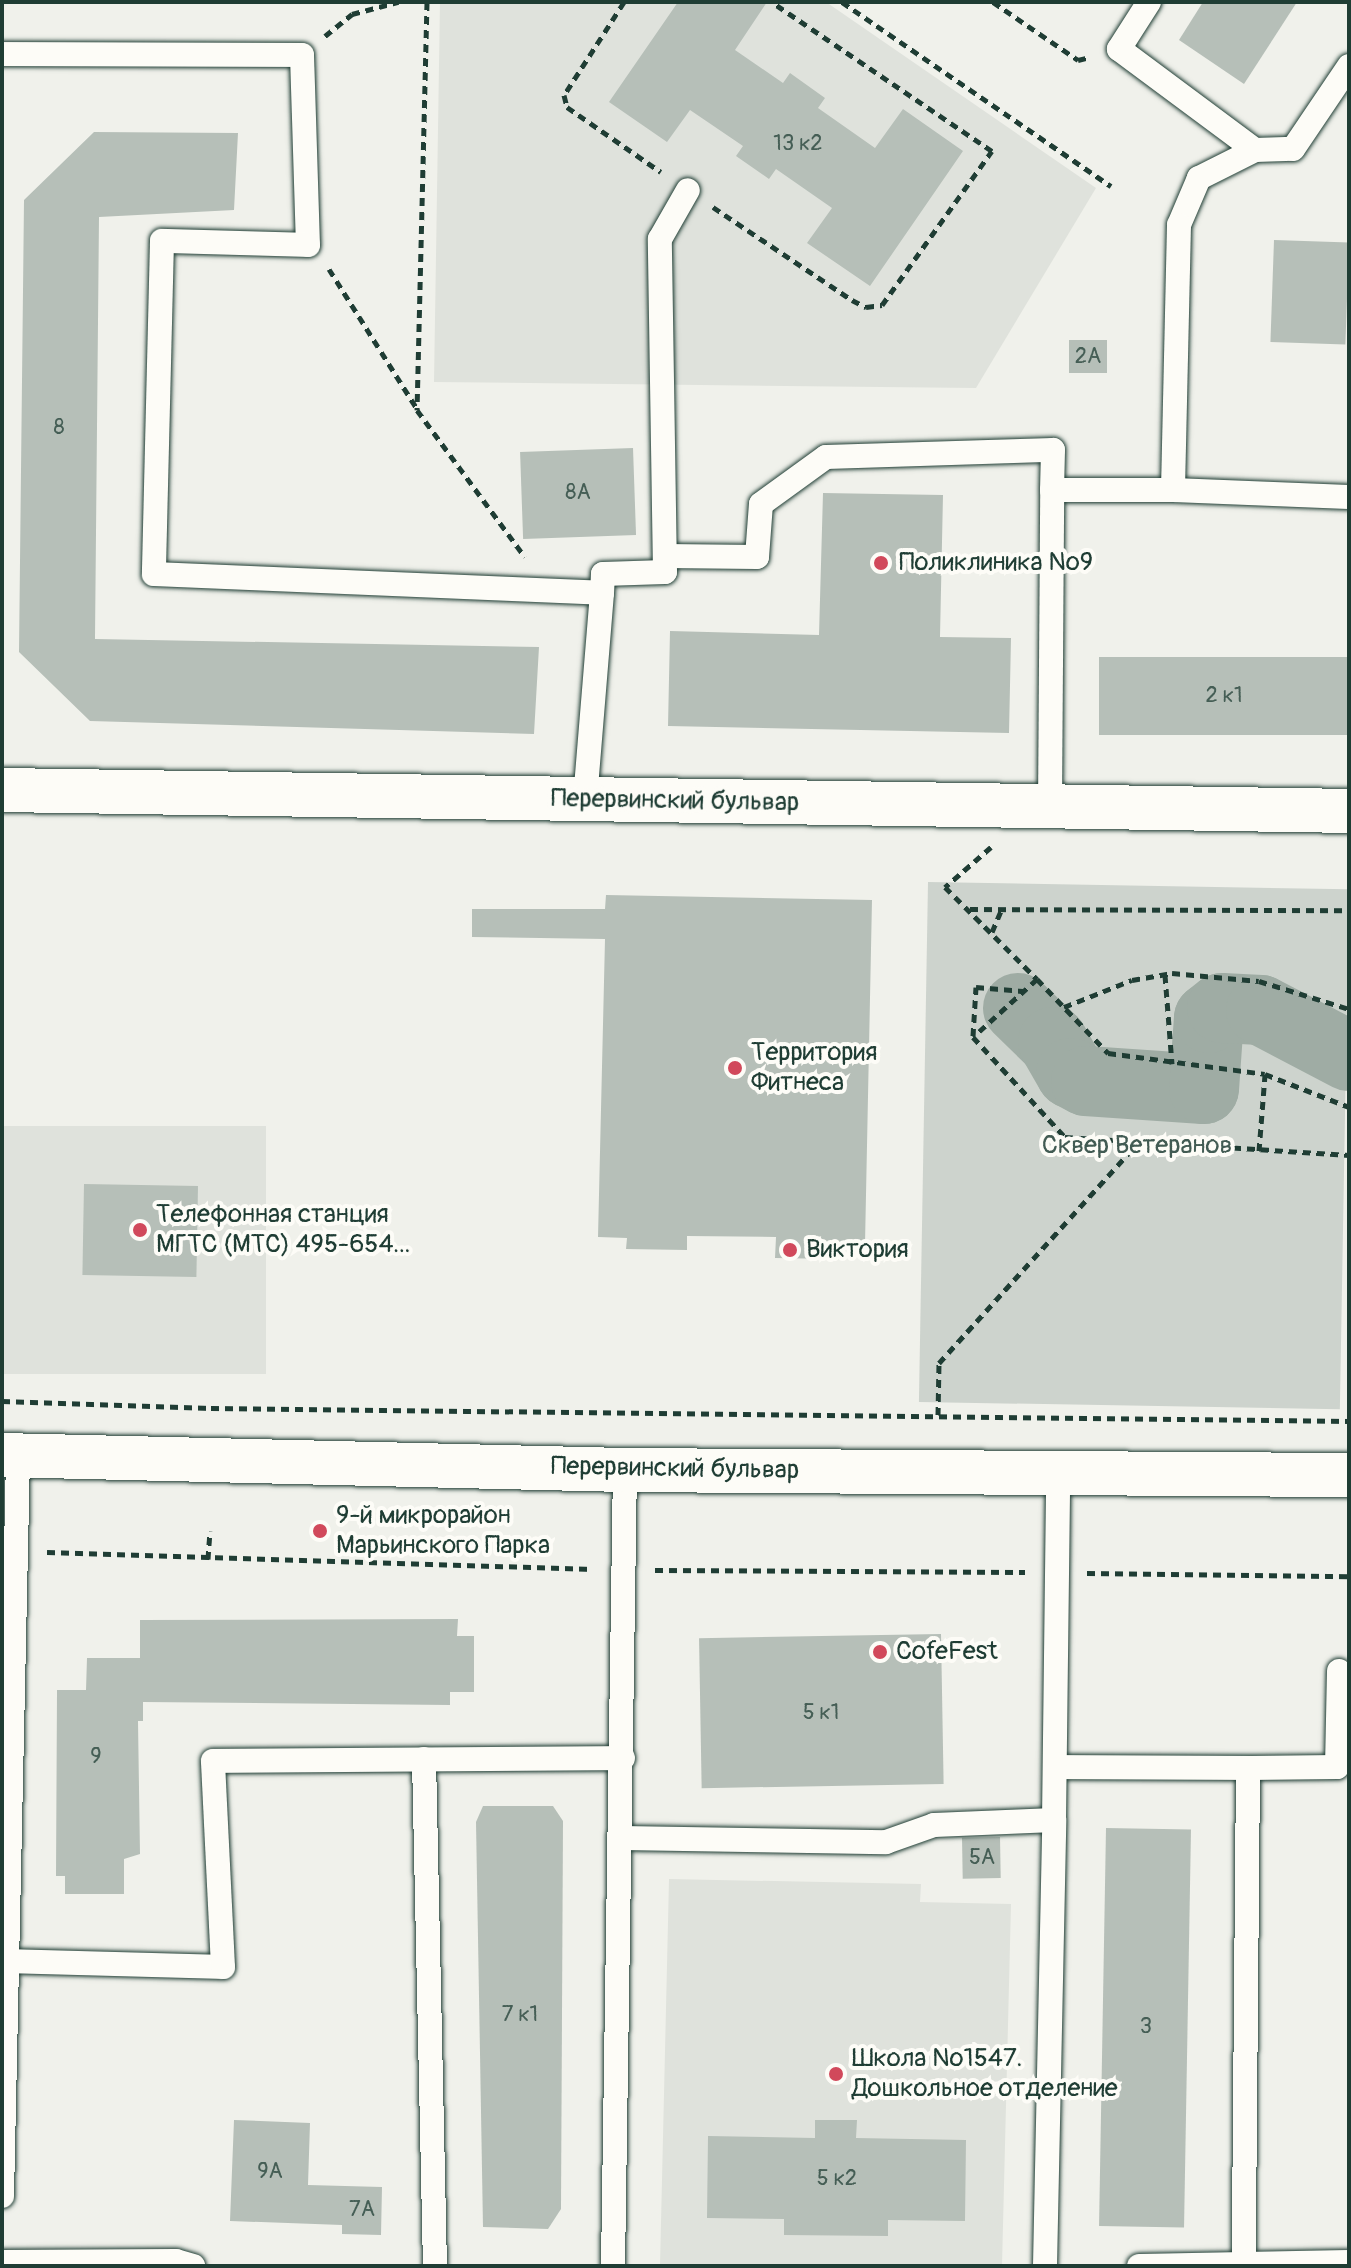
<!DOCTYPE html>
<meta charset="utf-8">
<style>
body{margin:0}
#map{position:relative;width:1351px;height:2268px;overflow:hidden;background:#f0f1eb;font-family:Pangolin,sans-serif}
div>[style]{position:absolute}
.built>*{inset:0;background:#dfe2dc;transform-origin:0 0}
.green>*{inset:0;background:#cdd3cd;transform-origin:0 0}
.river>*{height:70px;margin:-35px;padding:0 35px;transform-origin:35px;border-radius:35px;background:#9faca4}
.building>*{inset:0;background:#b6bfb8;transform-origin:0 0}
.path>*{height:5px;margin-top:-2.5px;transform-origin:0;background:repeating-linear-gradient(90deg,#1f3d34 0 8px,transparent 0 14px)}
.roads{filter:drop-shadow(0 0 2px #1f3d34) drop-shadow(0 0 2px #1f3d34)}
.lane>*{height:24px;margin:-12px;padding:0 12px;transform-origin:12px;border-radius:12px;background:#fdfcf7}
.street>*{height:44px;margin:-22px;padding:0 22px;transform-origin:22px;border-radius:22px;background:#fdfcf7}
.secondary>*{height:44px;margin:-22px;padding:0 22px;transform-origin:22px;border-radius:22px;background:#fdfcf7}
.dots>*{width:22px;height:22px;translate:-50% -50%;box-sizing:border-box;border:4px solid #fdfcf7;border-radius:50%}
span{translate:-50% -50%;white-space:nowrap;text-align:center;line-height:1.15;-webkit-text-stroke:8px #fdfcf7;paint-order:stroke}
.number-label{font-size:22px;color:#455e55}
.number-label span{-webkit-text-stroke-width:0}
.poi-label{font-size:26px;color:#1f3d34}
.left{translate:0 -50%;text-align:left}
.street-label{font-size:26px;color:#1f3d34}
.park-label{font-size:26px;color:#425b53}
.frame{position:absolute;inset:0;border:4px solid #1f3d34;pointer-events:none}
</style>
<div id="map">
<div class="built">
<div style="clip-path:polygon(440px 2px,826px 2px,1096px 188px,976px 388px,434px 382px)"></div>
<div style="left:2px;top:1126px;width:264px;height:248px"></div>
<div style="clip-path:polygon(669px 1879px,921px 1884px,920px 1902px,1011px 1904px,1002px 2266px,660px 2266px)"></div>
</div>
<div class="green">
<div style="left:928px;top:882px;width:421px;height:520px;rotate:1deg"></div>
</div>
<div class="river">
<div style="left:1018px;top:1008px;width:49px;rotate:44.2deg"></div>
<div style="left:1053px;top:1042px;width:36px;rotate:60deg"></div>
<div style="left:1071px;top:1073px;width:17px;rotate:28deg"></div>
<div style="left:1086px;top:1081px;width:118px;rotate:3.9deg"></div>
<div style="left:1204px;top:1089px;width:71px;rotate:-86deg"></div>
<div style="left:1209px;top:1018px;width:16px;rotate:-38deg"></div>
<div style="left:1222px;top:1008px;width:39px;rotate:3deg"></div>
<div style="left:1261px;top:1010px;width:99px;rotate:27.6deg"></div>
</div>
<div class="building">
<div style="clip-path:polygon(678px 2px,767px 2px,735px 50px,783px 83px,790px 73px,825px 98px,818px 108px,875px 148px,903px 109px,963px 151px,870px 286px,807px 243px,832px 208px,776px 169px,769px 179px,736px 156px,743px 146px,690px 110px,667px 142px,609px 102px)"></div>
<div style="clip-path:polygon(1203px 2px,1297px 2px,1244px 84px,1179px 40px)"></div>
<div style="clip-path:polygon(94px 132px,238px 133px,234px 210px,99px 217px,95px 639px,539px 647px,534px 734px,90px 721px,19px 652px,24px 200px)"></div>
<div style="left:1274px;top:240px;width:75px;height:102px;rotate:2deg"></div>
<div style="left:1069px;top:340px;width:38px;height:33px"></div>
<div style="left:633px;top:448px;width:87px;height:113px;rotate:88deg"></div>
<div style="clip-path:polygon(823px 493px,943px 495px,940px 637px,1011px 638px,1009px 733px,668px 726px,670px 631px,819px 635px)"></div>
<div style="left:1099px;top:657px;width:250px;height:78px"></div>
<div style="clip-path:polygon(606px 895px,872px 900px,865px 1244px,837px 1243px,836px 1259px,775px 1258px,776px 1237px,687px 1236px,687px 1250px,626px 1249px,627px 1238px,598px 1237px,605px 939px,472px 937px,472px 909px,605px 909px)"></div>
<div style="left:84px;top:1184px;width:114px;height:91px;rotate:1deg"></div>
<div style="clip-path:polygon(458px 1619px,457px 1636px,474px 1636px,474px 1692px,450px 1692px,450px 1705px,143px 1702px,143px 1721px,138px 1721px,140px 1854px,124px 1859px,124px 1894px,65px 1894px,65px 1876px,56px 1876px,57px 1690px,86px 1690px,87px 1658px,140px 1658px,140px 1620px)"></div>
<div style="left:941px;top:1634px;width:150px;height:242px;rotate:89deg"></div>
<div style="clip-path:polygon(483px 1806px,553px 1806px,563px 1821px,561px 2209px,548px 2229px,483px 2227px,476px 1822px)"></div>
<div style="left:1106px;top:1828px;width:85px;height:398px;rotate:1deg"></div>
<div style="left:1000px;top:1837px;width:41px;height:38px;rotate:89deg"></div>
<div style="clip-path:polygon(234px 2120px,310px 2123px,308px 2185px,382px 2187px,381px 2235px,342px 2234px,342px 2225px,230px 2221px)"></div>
<div style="clip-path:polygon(815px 2120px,857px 2120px,856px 2138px,966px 2140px,965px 2221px,888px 2220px,888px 2236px,784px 2235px,784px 2219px,707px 2218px,708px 2136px,815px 2138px)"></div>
</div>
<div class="path">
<div style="left:427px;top:2px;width:408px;rotate:91.4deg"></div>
<div style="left:417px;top:410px;width:182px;rotate:53.7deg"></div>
<div style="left:624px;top:2px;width:111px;rotate:122.8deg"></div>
<div style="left:564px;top:95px;width:12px;rotate:76deg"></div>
<div style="left:567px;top:107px;width:114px;rotate:34.7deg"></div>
<div style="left:842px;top:2px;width:326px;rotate:34.4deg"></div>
<div style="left:993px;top:2px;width:103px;rotate:34.3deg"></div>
<div style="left:1078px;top:60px;width:12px;rotate:-14deg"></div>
<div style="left:325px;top:36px;width:35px;rotate:-39deg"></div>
<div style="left:352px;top:14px;width:48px;rotate:-14.6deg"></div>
<div style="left:713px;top:207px;width:167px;rotate:33.8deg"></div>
<div style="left:852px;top:300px;width:16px;rotate:27deg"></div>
<div style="left:866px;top:307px;width:16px;rotate:-7deg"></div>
<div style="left:882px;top:305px;width:189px;rotate:-54.5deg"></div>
<div style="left:992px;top:151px;width:266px;rotate:-145.9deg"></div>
<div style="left:329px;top:269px;width:165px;rotate:57.8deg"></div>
<div style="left:991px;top:847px;width:61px;rotate:139deg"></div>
<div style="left:945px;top:887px;width:130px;rotate:45deg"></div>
<div style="left:1037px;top:979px;width:86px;rotate:137.8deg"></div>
<div style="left:973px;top:1037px;width:136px;rotate:47.4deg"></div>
<div style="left:1065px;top:1137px;width:285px;rotate:3.6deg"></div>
<div style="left:970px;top:909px;width:379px;rotate:0.2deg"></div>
<div style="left:992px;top:932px;width:25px;rotate:-67deg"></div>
<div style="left:1165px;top:975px;width:89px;rotate:85.5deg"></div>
<div style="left:1037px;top:979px;width:103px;rotate:46.2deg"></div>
<div style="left:1108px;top:1053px;width:158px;rotate:7.6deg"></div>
<div style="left:1265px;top:1074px;width:90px;rotate:21.4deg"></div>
<div style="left:1064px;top:1007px;width:73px;rotate:-21.7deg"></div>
<div style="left:1132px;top:980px;width:41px;rotate:-9.9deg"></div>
<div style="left:1172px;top:973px;width:87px;rotate:5.3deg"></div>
<div style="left:1259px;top:981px;width:94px;rotate:17.3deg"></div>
<div style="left:973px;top:1036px;width:49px;rotate:-86.5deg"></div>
<div style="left:976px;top:987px;width:47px;rotate:4.9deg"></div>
<div style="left:1259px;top:1151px;width:77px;rotate:-85.5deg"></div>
<div style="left:2px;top:1401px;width:209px;rotate:1.9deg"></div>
<div style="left:211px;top:1408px;width:1138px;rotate:0.65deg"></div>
<div style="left:938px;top:1415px;width:52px;rotate:-88.9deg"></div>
<div style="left:939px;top:1363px;width:294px;rotate:-47.9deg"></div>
<div style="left:47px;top:1552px;width:546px;rotate:1.78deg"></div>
<div style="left:208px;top:1559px;width:28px;rotate:-86deg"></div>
<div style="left:655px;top:1570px;width:370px;rotate:0.3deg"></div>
<div style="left:1087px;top:1573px;width:262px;rotate:0.7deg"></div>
</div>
<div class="roads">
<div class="lane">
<div style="left:1149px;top:2px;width:56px;rotate:122.6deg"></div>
<div style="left:1119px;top:49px;width:169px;rotate:36.6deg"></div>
<div style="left:1255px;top:150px;width:38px;rotate:-2deg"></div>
<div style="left:1293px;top:149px;width:100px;rotate:-56deg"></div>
<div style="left:2px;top:54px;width:300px;rotate:0.2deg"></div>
<div style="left:302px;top:55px;width:190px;rotate:88.2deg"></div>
<div style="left:308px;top:245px;width:146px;rotate:-178.4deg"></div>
<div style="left:162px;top:241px;width:333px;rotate:91.4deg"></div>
<div style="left:154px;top:574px;width:448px;rotate:2.4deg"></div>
<div style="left:602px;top:593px;width:207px;rotate:94.7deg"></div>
<div style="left:1255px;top:150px;width:63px;rotate:153.4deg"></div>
<div style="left:1199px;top:178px;width:51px;rotate:113.1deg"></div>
<div style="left:1179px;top:225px;width:265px;rotate:91.3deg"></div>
<div style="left:1173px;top:490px;width:176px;rotate:2.3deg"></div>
<div style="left:665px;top:556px;width:92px;rotate:0.6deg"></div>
<div style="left:757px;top:557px;width:53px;rotate:-85.7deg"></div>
<div style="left:761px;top:504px;width:80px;rotate:-35.9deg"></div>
<div style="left:826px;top:457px;width:227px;rotate:-1.8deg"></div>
<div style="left:1053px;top:450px;width:40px;rotate:91.4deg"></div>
<div style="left:602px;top:593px;width:19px;rotate:-87deg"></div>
<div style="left:603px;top:574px;width:62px;rotate:-1.8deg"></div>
<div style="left:665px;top:572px;width:333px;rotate:-90.9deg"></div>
<div style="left:660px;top:239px;width:56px;rotate:-60.3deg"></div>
<div style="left:1050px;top:807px;width:317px;rotate:-89.6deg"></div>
<div style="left:1052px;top:490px;width:121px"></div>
<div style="left:424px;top:1759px;width:507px;rotate:88.76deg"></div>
<div style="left:1055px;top:1767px;width:193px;rotate:0.3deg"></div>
<div style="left:1248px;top:1768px;width:497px;rotate:90.5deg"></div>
<div style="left:1248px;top:1768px;width:89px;rotate:-0.6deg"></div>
<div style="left:1337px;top:1767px;width:96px;rotate:-88.8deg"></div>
<div style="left:622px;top:1838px;width:264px;rotate:0.9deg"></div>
<div style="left:886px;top:1842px;width:51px;rotate:-19.5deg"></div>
<div style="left:934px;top:1825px;width:120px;rotate:-2.4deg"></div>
<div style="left:1054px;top:1820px;width:349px;rotate:-89.3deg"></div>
<div style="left:7px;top:1961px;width:216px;rotate:1.6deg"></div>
<div style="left:223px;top:1967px;width:206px;rotate:-92.8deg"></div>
<div style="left:213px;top:1761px;width:410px;rotate:-0.4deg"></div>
<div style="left:2px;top:2196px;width:741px;rotate:-88.76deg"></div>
<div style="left:2px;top:2262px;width:174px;rotate:-0.3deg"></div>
<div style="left:176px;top:2261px;width:18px;rotate:16deg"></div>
<div style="left:613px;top:2266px;width:796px;rotate:-89.14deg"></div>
<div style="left:1045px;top:2266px;width:446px;rotate:-88.8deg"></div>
<div style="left:1139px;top:2266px;width:210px;rotate:-1.1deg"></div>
</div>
<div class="street">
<div style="left:2px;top:790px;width:1347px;rotate:0.89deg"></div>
</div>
<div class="secondary">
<div style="left:2px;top:1455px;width:623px;rotate:1.38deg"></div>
<div style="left:625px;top:1470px;width:724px;rotate:0.4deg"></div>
</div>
</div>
<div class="dots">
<div style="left:881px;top:563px;background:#d1495b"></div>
<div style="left:735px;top:1068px;background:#d1495b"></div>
<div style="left:140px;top:1230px;background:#d1495b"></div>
<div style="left:790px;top:1250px;background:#d1495b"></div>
<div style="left:320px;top:1531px;background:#d1495b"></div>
<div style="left:880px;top:1652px;background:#d1495b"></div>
<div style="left:836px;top:2074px;background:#d1495b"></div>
</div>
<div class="number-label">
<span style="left:798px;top:144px">13 к2</span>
<span style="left:1088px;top:357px">2А</span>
<span style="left:59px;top:428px">8</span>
<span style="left:578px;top:493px">8А</span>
<span style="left:1224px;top:696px">2 к1</span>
<span style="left:821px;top:1713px">5 к1</span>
<span style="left:96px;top:1757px">9</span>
<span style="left:982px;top:1858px">5А</span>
<span style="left:520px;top:2015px">7 к1</span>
<span style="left:1146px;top:2027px">3</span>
<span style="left:270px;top:2172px">9А</span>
<span style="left:837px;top:2179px">5 к2</span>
<span style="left:362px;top:2210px">7А</span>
</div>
<div class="poi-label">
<span class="left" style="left:899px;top:563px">Поликлиника №9</span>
<span class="left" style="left:751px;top:1068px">Территория<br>Фитнеса</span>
<span class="left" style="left:156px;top:1230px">Телефонная станция<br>МГТС (МТС) 495-654...</span>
<span class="left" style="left:806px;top:1250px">Виктория</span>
<span class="left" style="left:336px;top:1531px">9-й микрорайон<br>Марьинского Парка</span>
<span class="left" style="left:896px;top:1652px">CofeFest</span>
<span class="left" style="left:852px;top:2074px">Школа №1547.<br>Дошкольное отделение</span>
</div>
<div class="street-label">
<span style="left:675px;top:801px;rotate:1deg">Перервинский бульвар</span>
<span style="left:675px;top:1469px;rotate:1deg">Перервинский бульвар</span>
</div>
<div class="park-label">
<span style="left:1137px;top:1146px">Сквер Ветеранов</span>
</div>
<div class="frame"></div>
</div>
